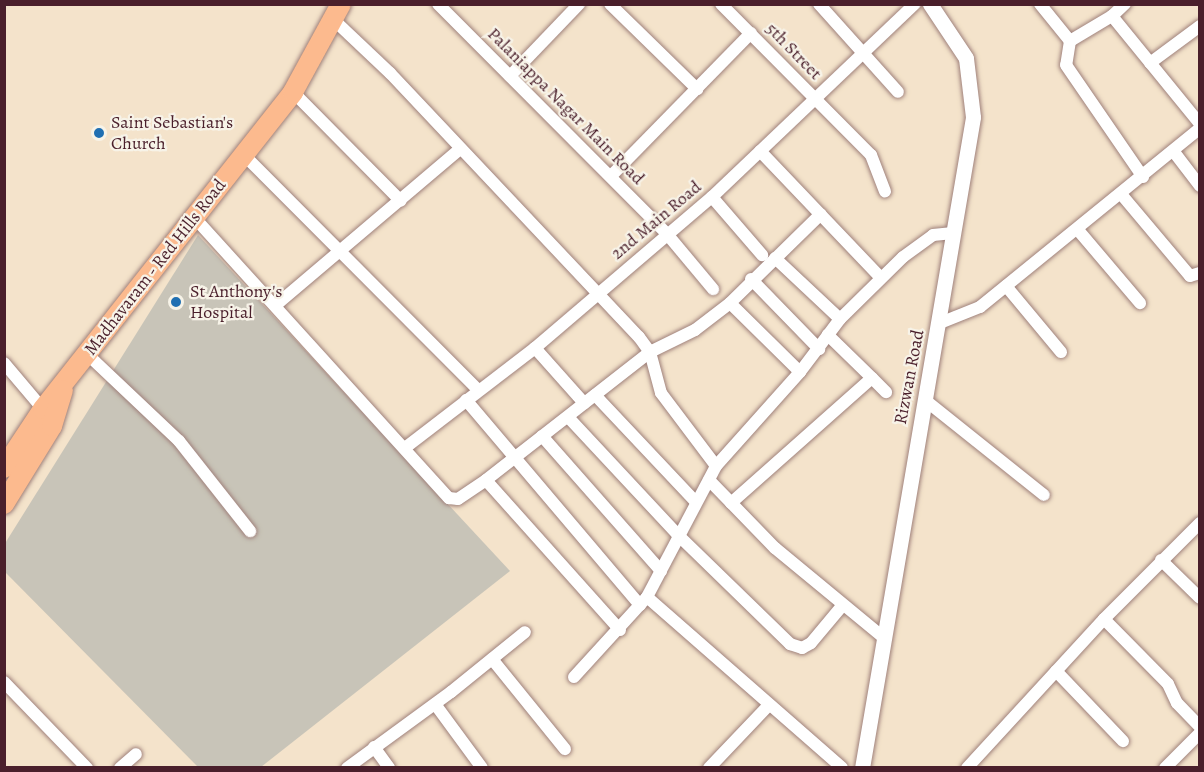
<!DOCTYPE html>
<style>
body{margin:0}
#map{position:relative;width:1204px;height:772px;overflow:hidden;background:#f4e3cb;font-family:Alegreya,serif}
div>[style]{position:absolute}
.industrial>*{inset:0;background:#c8c4b8}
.roads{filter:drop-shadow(0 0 2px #9f817b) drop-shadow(0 0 2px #9f817b)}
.minor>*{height:12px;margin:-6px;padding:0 6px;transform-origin:6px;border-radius:6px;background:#fff}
.tertiary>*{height:15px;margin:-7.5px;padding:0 7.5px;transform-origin:7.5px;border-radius:7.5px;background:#fff}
.primary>*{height:20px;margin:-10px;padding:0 10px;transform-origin:10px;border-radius:10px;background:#fcba8e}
.dots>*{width:16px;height:16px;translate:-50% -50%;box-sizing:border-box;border:3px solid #f7f3e8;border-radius:50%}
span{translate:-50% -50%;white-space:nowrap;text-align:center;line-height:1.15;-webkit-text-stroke:4.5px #f7f3e8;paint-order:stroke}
.street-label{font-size:18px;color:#4a1f2b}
.poi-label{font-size:18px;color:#4a1f2b}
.left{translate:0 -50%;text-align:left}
.frame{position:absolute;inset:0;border:6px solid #4a1f2b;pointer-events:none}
</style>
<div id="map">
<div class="industrial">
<div style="clip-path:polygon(198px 235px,510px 571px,261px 767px,198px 767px,5px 572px,4px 545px)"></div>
</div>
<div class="roads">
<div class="minor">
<div style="left:438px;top:4px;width:325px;rotate:45.1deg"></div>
<div style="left:667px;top:234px;width:72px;rotate:50.1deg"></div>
<div style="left:610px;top:4px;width:122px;rotate:44.3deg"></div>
<div style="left:721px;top:4px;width:213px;rotate:45.2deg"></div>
<div style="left:871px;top:155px;width:39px;rotate:69deg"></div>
<div style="left:819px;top:4px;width:118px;rotate:48.1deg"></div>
<div style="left:1040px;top:4px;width:48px;rotate:51deg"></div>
<div style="left:1070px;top:41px;width:24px;rotate:99deg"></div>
<div style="left:1066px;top:65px;width:136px;rotate:55.5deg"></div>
<div style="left:1112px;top:16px;width:139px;rotate:50.8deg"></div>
<div style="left:335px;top:21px;width:76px;rotate:43.4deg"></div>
<div style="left:390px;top:73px;width:363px;rotate:46.7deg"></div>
<div style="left:639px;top:337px;width:19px;rotate:54deg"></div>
<div style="left:650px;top:352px;width:42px;rotate:75deg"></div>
<div style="left:661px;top:393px;width:91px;rotate:53deg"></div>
<div style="left:1070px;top:41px;width:49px;rotate:-30.8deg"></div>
<div style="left:1112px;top:16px;width:18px;rotate:-43deg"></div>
<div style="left:1150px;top:63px;width:62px;rotate:-36.5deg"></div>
<div style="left:510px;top:76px;width:100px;rotate:-46.2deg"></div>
<div style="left:293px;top:92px;width:153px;rotate:45.3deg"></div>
<div style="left:760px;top:151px;width:175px;rotate:46.4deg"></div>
<div style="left:1174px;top:152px;width:43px;rotate:52.6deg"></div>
<div style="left:243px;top:154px;width:333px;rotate:45.1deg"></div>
<div style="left:611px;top:176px;width:200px;rotate:-45.6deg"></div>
<div style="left:1121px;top:194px;width:107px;rotate:49.9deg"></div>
<div style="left:1190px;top:276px;width:10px;rotate:-17deg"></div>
<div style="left:712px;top:197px;width:77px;rotate:49.2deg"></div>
<div style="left:193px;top:216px;width:381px;rotate:47.8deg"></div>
<div style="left:449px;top:498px;width:9px;rotate:6deg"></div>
<div style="left:458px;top:499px;width:34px;rotate:-34deg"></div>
<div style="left:1078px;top:230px;width:96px;rotate:49.7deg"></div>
<div style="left:775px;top:258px;width:89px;rotate:43.2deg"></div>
<div style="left:751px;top:279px;width:98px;rotate:45.8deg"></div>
<div style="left:1006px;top:286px;width:86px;rotate:50.2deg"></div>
<div style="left:276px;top:305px;width:241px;rotate:-40.3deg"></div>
<div style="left:940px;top:323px;width:43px;rotate:-21.8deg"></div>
<div style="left:980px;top:307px;width:284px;rotate:-39.1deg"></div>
<div style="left:535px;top:348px;width:74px;rotate:48.3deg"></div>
<div style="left:87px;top:354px;width:127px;rotate:43.4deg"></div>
<div style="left:179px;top:441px;width:115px;rotate:51.7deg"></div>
<div style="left:4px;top:363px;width:60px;rotate:49.7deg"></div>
<div style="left:800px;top:372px;width:66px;rotate:-53deg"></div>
<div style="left:840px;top:319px;width:88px;rotate:-44.5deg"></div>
<div style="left:903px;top:257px;width:37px;rotate:-36deg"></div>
<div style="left:933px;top:235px;width:20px;rotate:-6deg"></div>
<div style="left:872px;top:378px;width:20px;rotate:45deg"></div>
<div style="left:595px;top:395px;width:146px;rotate:46.7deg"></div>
<div style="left:466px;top:400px;width:269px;rotate:49.7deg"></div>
<div style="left:925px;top:400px;width:152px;rotate:38.6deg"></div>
<div style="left:568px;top:417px;width:160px;rotate:47deg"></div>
<div style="left:677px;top:534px;width:158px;rotate:44.2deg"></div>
<div style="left:790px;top:644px;width:13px;rotate:18deg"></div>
<div style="left:802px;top:648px;width:10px;rotate:-29deg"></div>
<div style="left:811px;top:643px;width:48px;rotate:-50deg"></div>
<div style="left:542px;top:436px;width:180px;rotate:48.6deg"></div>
<div style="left:406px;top:447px;width:163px;rotate:-37.5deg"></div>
<div style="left:535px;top:348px;width:233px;rotate:-40.5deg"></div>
<div style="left:712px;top:197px;width:280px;rotate:-43.6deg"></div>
<div style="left:709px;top:480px;width:95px;rotate:45.9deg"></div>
<div style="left:775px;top:548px;width:140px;rotate:39.5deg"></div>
<div style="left:731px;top:503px;width:188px;rotate:-41.6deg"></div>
<div style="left:872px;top:378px;width:62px;rotate:-135.7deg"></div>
<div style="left:1161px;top:560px;width:54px;rotate:44.3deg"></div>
<div style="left:647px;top:597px;width:259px;rotate:41.2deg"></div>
<div style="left:1104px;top:619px;width:91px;rotate:45.4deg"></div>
<div style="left:1168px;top:684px;width:21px;rotate:65deg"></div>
<div style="left:1177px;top:703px;width:33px;rotate:46deg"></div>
<div style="left:620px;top:630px;width:201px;rotate:-131.8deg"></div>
<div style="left:486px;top:480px;width:208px;rotate:-38deg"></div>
<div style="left:650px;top:352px;width:50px;rotate:-26.1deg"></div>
<div style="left:695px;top:330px;width:44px;rotate:-37.6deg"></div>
<div style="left:730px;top:303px;width:127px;rotate:-44.4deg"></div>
<div style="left:492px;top:659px;width:116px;rotate:51deg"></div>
<div style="left:1056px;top:671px;width:97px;rotate:46.3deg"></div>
<div style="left:574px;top:677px;width:108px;rotate:-47.6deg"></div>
<div style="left:647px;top:597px;width:148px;rotate:-62.2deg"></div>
<div style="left:716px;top:466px;width:126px;rotate:-48.2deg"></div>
<div style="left:800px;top:372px;width:98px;rotate:-135.4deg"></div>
<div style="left:4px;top:682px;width:120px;rotate:46deg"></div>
<div style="left:435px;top:704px;width:79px;rotate:53.7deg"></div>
<div style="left:374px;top:747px;width:26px;rotate:54deg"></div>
<div style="left:120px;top:768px;width:21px;rotate:-41deg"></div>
<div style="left:347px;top:768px;width:129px;rotate:-36.2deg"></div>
<div style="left:451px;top:692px;width:95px;rotate:-39deg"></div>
<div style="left:709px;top:768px;width:86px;rotate:-46.4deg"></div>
<div style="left:967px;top:768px;width:202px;rotate:-47.4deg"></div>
<div style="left:1104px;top:619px;width:136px;rotate:-45deg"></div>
<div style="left:1165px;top:768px;width:49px;rotate:-45deg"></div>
</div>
<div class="tertiary">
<div style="left:862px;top:768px;width:660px;rotate:-80.32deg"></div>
<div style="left:973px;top:117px;width:59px;rotate:-96.8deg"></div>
<div style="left:966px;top:58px;width:65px;rotate:-123.7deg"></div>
</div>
<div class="primary">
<div style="left:4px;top:468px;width:71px;rotate:-56.5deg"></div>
<div style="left:43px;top:409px;width:404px;rotate:-51.7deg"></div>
<div style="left:293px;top:92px;width:100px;rotate:-61.4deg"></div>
<div style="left:4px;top:504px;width:92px;rotate:-58.4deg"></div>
<div style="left:52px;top:426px;width:37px;rotate:-73deg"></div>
</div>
</div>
<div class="dots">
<div style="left:99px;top:133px;background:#1f6fb2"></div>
<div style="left:176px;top:302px;background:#1f6fb2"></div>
</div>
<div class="street-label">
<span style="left:794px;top:51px;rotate:46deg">5th Street</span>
<span style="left:566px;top:106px;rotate:45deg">Palaniappa Nagar Main Road</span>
<span style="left:656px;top:220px;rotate:-40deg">2nd Main Road</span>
<span style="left:155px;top:267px;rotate:-52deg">Madhavaram - Red Hills Road</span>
<span style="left:909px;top:377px;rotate:-79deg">Rizwan Road</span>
</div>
<div class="poi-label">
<span class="left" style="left:111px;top:133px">Saint Sebastian's<br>Church</span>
<span class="left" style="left:190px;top:302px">St Anthony's<br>Hospital</span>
</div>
<div class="frame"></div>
</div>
